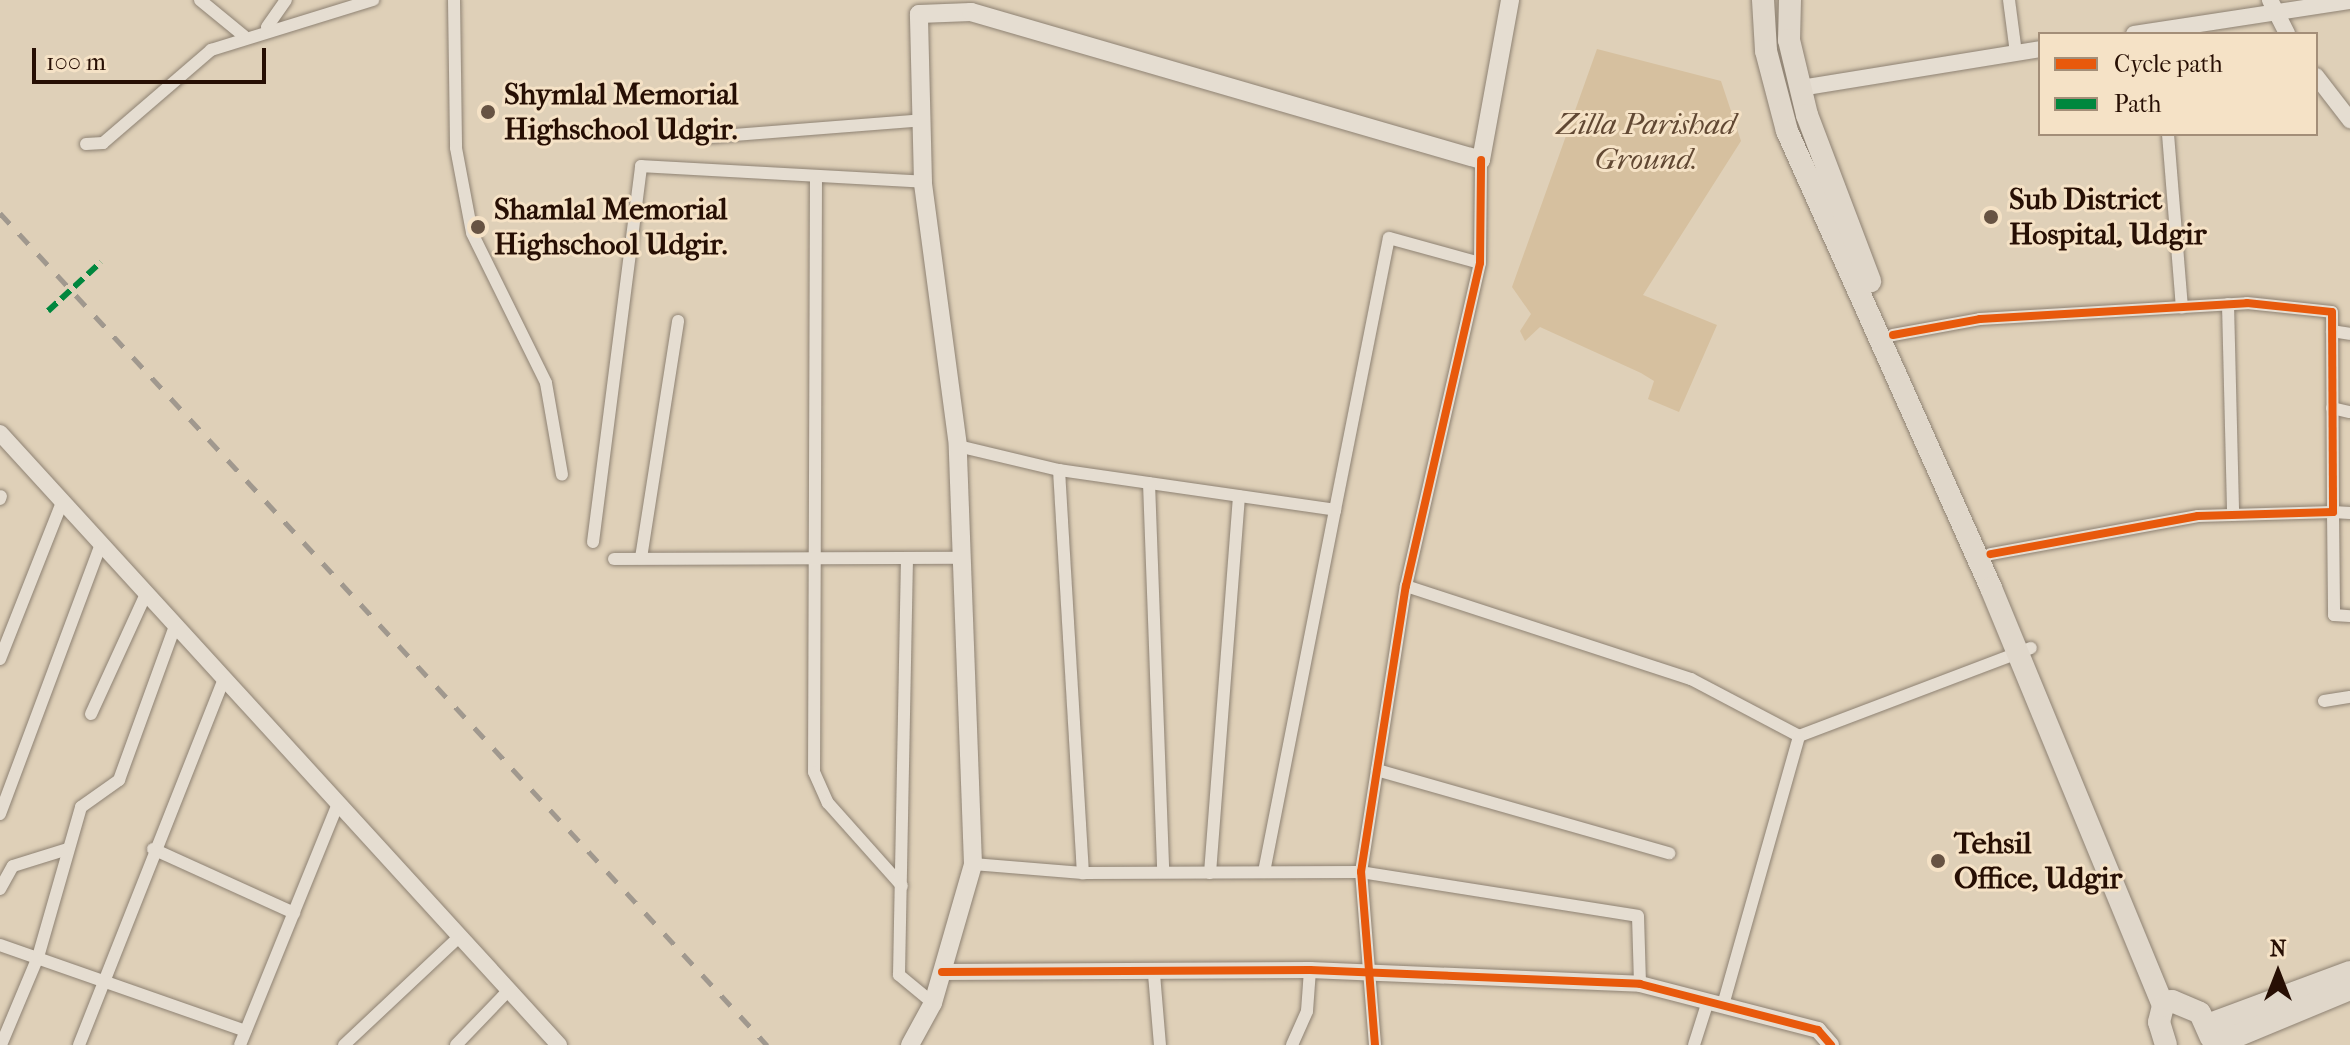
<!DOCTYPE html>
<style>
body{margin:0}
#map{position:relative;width:2350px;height:1045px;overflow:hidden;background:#dfd0b8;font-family:"IM FELL French Canon",serif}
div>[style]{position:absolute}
.green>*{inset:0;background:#d6c09f}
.roads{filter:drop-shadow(0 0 2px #8e8273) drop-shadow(0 0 2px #8e8273)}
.minor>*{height:12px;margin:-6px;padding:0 6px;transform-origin:6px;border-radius:6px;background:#e5ddd1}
.tertiary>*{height:16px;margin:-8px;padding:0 8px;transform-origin:8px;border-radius:8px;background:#e5ddd1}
.secondary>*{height:18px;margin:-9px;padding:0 9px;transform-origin:9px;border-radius:9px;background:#e5ddd1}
.trunk>*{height:22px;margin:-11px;padding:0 11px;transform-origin:11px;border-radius:11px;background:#e0d7ca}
.rail>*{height:5px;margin-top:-2.5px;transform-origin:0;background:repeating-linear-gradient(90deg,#a0988e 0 14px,transparent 0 28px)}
.quiet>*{height:6px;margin-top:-3px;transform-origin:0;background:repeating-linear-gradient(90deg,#00873e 0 12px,transparent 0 18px)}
.cycleway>*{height:8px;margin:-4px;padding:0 4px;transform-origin:4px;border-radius:4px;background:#e8590c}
.dots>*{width:22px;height:22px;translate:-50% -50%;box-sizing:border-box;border:4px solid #f5e2c6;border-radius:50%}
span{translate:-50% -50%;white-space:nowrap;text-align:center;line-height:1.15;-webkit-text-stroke:6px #f5e2c6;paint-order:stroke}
.poi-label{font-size:30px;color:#270f04;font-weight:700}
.left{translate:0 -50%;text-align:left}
.park-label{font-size:30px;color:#614833;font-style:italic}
.legend{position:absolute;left:2038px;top:32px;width:280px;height:104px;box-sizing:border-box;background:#f5e2c6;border:2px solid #a38e78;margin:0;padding:10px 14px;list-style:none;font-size:24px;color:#270f04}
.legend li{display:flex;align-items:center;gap:16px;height:40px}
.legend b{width:40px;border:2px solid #a38e78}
.north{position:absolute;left:2238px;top:933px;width:80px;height:80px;-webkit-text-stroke:6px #f5e2c6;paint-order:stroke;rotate:0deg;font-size:22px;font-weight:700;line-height:32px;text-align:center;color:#270f04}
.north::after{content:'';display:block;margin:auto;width:28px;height:36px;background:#270f04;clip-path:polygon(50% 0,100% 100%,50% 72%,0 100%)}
.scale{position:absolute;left:32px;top:48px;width:234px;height:36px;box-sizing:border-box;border:4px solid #270f04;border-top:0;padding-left:10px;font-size:24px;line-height:28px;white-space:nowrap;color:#270f04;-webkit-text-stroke:6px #f5e2c6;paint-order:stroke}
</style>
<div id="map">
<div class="green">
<div style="clip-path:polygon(1597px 49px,1721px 81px,1741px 141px,1643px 295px,1717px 325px,1679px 412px,1648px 399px,1654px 381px,1641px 373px,1540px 327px,1525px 341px,1520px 331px,1531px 314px,1512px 287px)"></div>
</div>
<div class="roads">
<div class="minor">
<div style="left:200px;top:0;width:57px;rotate:39.3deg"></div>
<div style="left:454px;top:0;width:148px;rotate:89.2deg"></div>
<div style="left:456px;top:148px;width:86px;rotate:79.3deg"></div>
<div style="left:472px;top:233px;width:167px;rotate:63.7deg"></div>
<div style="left:546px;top:383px;width:93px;rotate:80.1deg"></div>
<div style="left:2009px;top:0;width:53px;rotate:82.5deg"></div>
<div style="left:267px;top:27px;width:33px;rotate:-55deg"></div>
<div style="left:2168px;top:134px;width:174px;rotate:85.4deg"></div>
<div style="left:708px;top:137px;width:215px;rotate:-4.5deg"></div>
<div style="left:86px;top:144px;width:17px;rotate:-3deg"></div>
<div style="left:103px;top:143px;width:143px;rotate:-40.7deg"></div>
<div style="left:211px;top:50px;width:170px;rotate:-17.2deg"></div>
<div style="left:816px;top:176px;width:596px;rotate:90.19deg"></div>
<div style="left:814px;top:772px;width:34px;rotate:66deg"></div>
<div style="left:828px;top:803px;width:111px;rotate:48.3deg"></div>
<div style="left:2228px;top:304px;width:211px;rotate:88.6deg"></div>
<div style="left:2332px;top:331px;width:18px;rotate:9deg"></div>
<div style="left:1893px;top:335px;width:88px;rotate:-10.4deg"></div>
<div style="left:1980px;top:319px;width:267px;rotate:-3.4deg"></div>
<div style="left:2247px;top:303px;width:85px;rotate:6deg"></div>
<div style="left:2332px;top:312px;width:200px;rotate:89.7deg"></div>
<div style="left:2333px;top:512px;width:135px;rotate:178.3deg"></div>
<div style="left:2198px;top:516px;width:211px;rotate:169.6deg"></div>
<div style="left:2332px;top:408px;width:18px;rotate:13deg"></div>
<div style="left:958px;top:446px;width:104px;rotate:13.4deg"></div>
<div style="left:1059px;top:470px;width:279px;rotate:8.2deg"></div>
<div style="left:1335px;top:510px;width:277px;rotate:-78.8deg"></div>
<div style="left:1389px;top:238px;width:94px;rotate:15.4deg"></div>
<div style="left:1059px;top:470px;width:404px;rotate:86.6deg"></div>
<div style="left:1149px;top:483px;width:389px;rotate:87.9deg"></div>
<div style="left:0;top:499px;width:3px;rotate:-72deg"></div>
<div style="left:2350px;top:513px;width:17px;rotate:-177deg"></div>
<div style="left:2333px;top:512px;width:103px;rotate:89.4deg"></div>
<div style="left:2334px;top:615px;width:16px;rotate:4deg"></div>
<div style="left:593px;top:542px;width:379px;rotate:-82.7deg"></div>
<div style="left:641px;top:166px;width:282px;rotate:3.2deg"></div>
<div style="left:641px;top:558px;width:240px;rotate:-81.1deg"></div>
<div style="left:907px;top:558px;width:417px;rotate:91.1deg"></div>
<div style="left:899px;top:975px;width:44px;rotate:39.5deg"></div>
<div style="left:614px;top:559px;width:348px;rotate:-0.2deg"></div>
<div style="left:1406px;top:586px;width:300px;rotate:18.1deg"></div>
<div style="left:1691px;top:679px;width:122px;rotate:27.8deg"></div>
<div style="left:0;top:659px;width:171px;rotate:-68.4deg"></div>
<div style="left:2324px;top:701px;width:26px;rotate:-9deg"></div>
<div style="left:91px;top:714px;width:132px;rotate:-65.4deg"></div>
<div style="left:1377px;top:770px;width:304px;rotate:15.9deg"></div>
<div style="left:0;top:814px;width:288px;rotate:-69.5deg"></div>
<div style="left:153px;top:849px;width:155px;rotate:24.4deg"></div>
<div style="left:973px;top:864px;width:110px;rotate:4.7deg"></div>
<div style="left:1083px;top:873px;width:278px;rotate:-0.2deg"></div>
<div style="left:1361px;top:872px;width:280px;rotate:9deg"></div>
<div style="left:1638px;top:916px;width:68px;rotate:88.3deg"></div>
<div style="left:1264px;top:872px;width:369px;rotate:-78.9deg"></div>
<div style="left:1210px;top:873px;width:378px;rotate:-85.6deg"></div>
<div style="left:0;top:889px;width:26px;rotate:-61deg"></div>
<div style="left:13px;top:866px;width:58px;rotate:-17.2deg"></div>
<div style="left:0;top:945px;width:260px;rotate:19.3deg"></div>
<div style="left:1154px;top:974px;width:71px;rotate:85.2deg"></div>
<div style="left:1723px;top:1005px;width:280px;rotate:-74.2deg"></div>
<div style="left:1799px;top:736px;width:248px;rotate:-20.8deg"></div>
<div style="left:1px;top:1045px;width:95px;rotate:-67.2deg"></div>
<div style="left:38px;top:957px;width:156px;rotate:-74deg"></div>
<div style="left:81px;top:807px;width:47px;rotate:-35.4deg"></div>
<div style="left:119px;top:780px;width:164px;rotate:-70deg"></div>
<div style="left:79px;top:1045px;width:391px;rotate:-68.4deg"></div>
<div style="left:240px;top:1045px;width:256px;rotate:-67.9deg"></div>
<div style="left:344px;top:1045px;width:155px;rotate:-43.2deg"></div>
<div style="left:456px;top:1045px;width:75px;rotate:-46.1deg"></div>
<div style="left:1292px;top:1045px;width:37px;rotate:-66deg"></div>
<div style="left:1307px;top:1011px;width:41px;rotate:-85.8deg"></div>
<div style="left:1375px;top:1045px;width:174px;rotate:-94.6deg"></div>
<div style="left:1361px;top:872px;width:290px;rotate:-81.1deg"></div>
<div style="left:1406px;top:586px;width:331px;rotate:-77.1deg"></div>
<div style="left:1480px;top:263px;width:103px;rotate:-89.4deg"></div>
<div style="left:1694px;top:1045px;width:46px;rotate:-72.3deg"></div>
</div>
<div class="tertiary">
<div style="left:2270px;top:0;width:38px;rotate:63deg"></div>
<div style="left:2134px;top:34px;width:219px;rotate:-8.7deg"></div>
<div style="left:2316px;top:76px;width:56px;rotate:52.3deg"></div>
<div style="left:1800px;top:88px;width:243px;rotate:-9.2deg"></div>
<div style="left:0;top:433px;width:829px;rotate:47.59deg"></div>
<div style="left:942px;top:972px;width:368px;rotate:-0.3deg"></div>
<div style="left:1310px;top:970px;width:330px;rotate:2.4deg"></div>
<div style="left:1640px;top:984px;width:184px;rotate:14.5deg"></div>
<div style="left:1818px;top:1030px;width:20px;rotate:49deg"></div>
</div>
<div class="secondary">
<div style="left:910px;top:1045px;width:48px;rotate:-61.3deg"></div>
<div style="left:933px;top:1003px;width:145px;rotate:-73.9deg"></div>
<div style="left:973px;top:864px;width:418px;rotate:-92.1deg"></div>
<div style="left:958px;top:446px;width:266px;rotate:-97.6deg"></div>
<div style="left:923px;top:182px;width:168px;rotate:-91.4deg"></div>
<div style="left:919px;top:14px;width:52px;rotate:-2.2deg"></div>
<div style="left:971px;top:12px;width:531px;rotate:16.18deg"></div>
<div style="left:1481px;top:160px;width:163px;rotate:-79.7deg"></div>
</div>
<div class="trunk">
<div style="left:1763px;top:0;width:51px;rotate:86.6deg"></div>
<div style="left:1766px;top:51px;width:83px;rotate:75.3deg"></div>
<div style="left:1787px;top:131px;width:500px;rotate:65.94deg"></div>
<div style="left:1991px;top:588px;width:452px;rotate:67.6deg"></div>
<div style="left:1790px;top:0;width:40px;rotate:91.4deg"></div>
<div style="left:1789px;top:40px;width:77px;rotate:76.5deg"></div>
<div style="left:1807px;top:115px;width:178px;rotate:69.2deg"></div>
<div style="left:2207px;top:1025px;width:153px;rotate:-20.3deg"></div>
<div style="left:2166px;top:1045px;width:24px;rotate:-107deg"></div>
<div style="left:2159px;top:1022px;width:16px;rotate:-76deg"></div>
<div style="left:2163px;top:1006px;width:10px;rotate:-29deg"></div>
<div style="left:2172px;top:1001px;width:30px;rotate:23deg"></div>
<div style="left:2200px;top:1013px;width:27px;rotate:66deg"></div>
<div style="left:2215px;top:1045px;width:146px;rotate:-22.5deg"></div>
</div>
</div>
<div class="rail">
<div style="left:0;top:213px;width:1132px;rotate:47.33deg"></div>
</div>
<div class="quiet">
<div style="left:48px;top:311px;width:72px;rotate:-42.8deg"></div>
</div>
<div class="cycleway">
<div style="left:1893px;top:335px;width:88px;rotate:-10.4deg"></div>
<div style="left:1980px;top:319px;width:267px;rotate:-3.4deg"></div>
<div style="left:2247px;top:303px;width:85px;rotate:6deg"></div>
<div style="left:2332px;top:312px;width:200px;rotate:89.7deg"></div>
<div style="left:2333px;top:512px;width:135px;rotate:178.3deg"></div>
<div style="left:2198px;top:516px;width:211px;rotate:169.6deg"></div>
<div style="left:942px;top:972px;width:368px;rotate:-0.3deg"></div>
<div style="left:1310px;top:970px;width:330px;rotate:2.4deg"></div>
<div style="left:1640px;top:984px;width:184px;rotate:14.5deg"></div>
<div style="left:1818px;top:1030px;width:20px;rotate:49deg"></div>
<div style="left:1375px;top:1045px;width:174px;rotate:-94.6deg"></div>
<div style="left:1361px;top:872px;width:290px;rotate:-81.1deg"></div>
<div style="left:1406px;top:586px;width:331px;rotate:-77.1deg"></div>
<div style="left:1480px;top:263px;width:103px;rotate:-89.4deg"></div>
</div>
<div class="dots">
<div style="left:488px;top:112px;background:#675343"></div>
<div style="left:1991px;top:217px;background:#675343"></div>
<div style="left:478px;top:227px;background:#675343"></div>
<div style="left:1938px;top:861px;background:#675343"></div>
</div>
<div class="poi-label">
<span class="left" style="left:504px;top:112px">Shymlal Memorial<br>Highschool Udgir.</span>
<span class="left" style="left:2009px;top:217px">Sub District<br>Hospital, Udgir</span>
<span class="left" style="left:494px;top:227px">Shamlal Memorial<br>Highschool Udgir.</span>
<span class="left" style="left:1954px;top:861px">Tehsil<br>Office, Udgir</span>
</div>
<div class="park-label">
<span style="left:1646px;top:142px">Zilla Parishad<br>Ground.</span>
</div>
<ul class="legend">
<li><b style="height:10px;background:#e8590c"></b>Cycle path</li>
<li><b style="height:10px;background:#00873e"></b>Path</li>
</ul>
<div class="north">N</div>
<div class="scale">100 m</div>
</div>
